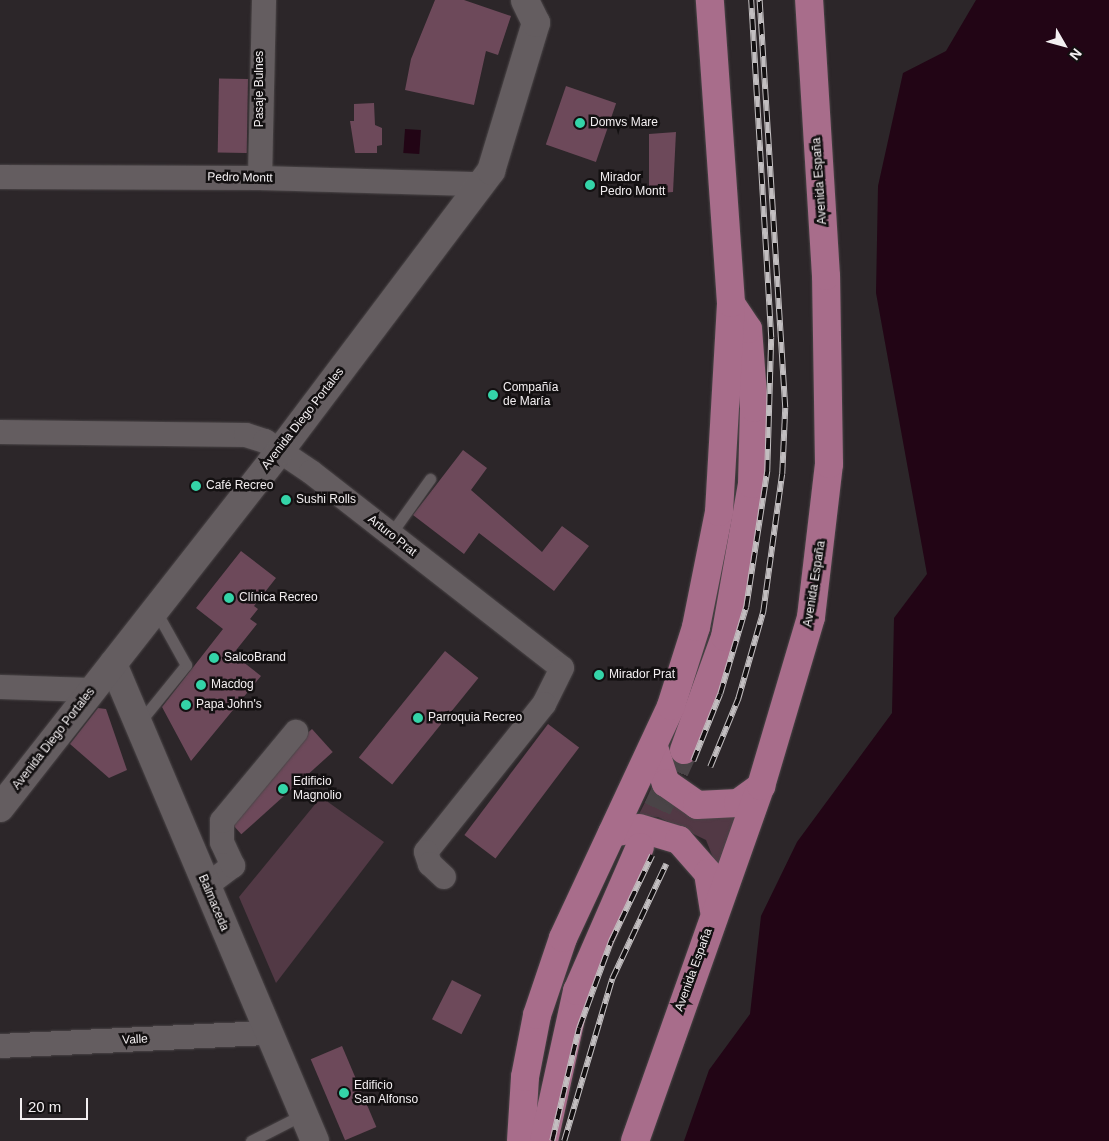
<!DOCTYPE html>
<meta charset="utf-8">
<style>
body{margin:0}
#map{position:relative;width:1109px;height:1141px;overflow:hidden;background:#2c2629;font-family:Arial,sans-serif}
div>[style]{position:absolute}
.green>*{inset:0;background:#523945}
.water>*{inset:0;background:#220515;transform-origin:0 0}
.building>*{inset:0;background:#6d495a;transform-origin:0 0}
.primary-tunnel>*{height:28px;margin-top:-14px;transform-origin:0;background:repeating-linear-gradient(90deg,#4a4447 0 28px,transparent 0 42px)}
.roads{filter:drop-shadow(0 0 1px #4a4547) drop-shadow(0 0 1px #4a4547)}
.lane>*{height:11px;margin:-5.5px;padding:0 5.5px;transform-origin:5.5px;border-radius:5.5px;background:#645d60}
.street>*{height:24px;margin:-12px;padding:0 12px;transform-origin:12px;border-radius:12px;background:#645d60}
.secondary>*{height:28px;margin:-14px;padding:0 14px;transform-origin:14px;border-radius:14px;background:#645d60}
.primary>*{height:28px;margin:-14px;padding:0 14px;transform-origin:14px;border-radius:14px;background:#a86d8b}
.rail>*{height:5.5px;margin-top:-2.75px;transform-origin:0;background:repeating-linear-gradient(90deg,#131011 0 11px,#c2bec0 0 22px);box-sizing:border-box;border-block:1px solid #c2bec0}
.dots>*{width:14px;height:14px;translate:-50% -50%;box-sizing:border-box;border:2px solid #131011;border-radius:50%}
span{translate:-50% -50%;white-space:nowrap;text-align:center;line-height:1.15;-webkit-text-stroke:5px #131011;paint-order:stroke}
.street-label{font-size:12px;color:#f3eff1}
.poi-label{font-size:12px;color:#f3eff1}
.left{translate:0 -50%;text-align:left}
.north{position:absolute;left:1039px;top:20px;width:50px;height:50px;-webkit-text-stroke:4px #131011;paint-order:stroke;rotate:128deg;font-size:14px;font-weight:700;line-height:20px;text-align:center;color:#f3eff1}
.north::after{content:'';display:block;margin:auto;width:18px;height:22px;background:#f3eff1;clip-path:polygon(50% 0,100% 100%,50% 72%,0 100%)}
.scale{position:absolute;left:20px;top:1098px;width:68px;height:22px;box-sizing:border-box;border:2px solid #f3eff1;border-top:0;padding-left:6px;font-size:15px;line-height:18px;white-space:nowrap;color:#f3eff1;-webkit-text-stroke:4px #131011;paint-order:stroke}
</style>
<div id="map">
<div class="green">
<div style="clip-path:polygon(656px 781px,737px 812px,718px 870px,706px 840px,658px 817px,638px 816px)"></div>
<div style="clip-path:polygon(321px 797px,384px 842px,276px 983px,239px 897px)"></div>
</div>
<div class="water">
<div style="clip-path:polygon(976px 0,1109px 0,1109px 1141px,684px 1141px,709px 1070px,750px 1014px,761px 916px,797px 842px,892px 713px,894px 618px,927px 574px,876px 293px,878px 186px,903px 73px,946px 51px)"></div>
<div style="left:405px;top:129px;width:16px;height:24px;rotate:4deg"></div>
</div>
<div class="building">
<div style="clip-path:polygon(435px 0,464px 0,511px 16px,498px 55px,486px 51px,474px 105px,405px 90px,411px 59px)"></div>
<div style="left:248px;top:79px;width:74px;height:29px;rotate:91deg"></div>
<div style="left:566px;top:86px;width:53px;height:62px;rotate:19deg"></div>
<div style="clip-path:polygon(374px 103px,375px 125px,382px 128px,382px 145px,377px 146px,377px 153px,355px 153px,350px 121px,354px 121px,354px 104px)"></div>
<div style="clip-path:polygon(676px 132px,673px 192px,649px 194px,649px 134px)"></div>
<div style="clip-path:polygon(463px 450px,487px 468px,471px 490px,542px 552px,562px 526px,589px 546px,554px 591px,479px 533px,464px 554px,413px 515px)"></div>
<div style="clip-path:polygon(241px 551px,276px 578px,254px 606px,258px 609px,250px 619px,257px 624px,233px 654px,261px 676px,191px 761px,162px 707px,223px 629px,196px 608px)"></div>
<div style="left:445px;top:651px;width:43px;height:137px;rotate:39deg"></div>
<div style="clip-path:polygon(98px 708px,106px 709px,127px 770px,109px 778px,70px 744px)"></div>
<div style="left:548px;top:724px;width:39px;height:139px;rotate:37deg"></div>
<div style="left:312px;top:729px;width:31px;height:123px;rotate:48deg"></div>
<div style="left:452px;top:980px;width:33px;height:44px;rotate:27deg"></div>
<div style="left:342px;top:1046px;width:88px;height:34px;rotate:67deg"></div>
</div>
<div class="primary-tunnel">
<div style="left:640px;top:847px;width:107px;rotate:-65.6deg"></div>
</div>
<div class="roads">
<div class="lane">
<div style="left:390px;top:535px;width:69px;rotate:-54.5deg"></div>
<div style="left:139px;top:723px;width:75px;rotate:-51deg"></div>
<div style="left:186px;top:665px;width:62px;rotate:-119.1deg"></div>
<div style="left:251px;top:1141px;width:59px;rotate:-27deg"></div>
</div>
<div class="street">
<div style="left:0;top:177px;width:260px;rotate:0.2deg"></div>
<div style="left:260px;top:178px;width:221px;rotate:1.6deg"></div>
<div style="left:260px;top:178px;width:178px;rotate:-88.7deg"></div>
<div style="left:0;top:432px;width:246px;rotate:0.7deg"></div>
<div style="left:246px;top:435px;width:20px;rotate:18deg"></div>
<div style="left:265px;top:441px;width:55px;rotate:34deg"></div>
<div style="left:311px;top:472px;width:318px;rotate:38deg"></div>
<div style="left:562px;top:668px;width:40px;rotate:116.6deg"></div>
<div style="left:544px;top:704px;width:189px;rotate:128.6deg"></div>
<div style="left:426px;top:852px;width:13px;rotate:72deg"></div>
<div style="left:430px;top:864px;width:19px;rotate:43deg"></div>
<div style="left:0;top:687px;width:92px;rotate:1.9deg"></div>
<div style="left:206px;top:886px;width:34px;rotate:-37deg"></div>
<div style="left:233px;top:866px;width:26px;rotate:-115deg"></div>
<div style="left:222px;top:842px;width:21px;rotate:-90deg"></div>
<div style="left:222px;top:821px;width:116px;rotate:-50.3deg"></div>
<div style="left:0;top:1046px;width:269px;rotate:-2.8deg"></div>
</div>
<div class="secondary">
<div style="left:113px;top:664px;width:518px;rotate:67.05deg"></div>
<div style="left:0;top:808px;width:454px;rotate:-51.9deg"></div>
<div style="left:280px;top:451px;width:351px;rotate:-53deg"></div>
<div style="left:491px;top:171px;width:155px;rotate:-73.1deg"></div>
<div style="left:536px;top:23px;width:25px;rotate:-116deg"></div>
</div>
<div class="primary">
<div style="left:654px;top:747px;width:38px;rotate:72deg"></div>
<div style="left:666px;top:783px;width:38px;rotate:35deg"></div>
<div style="left:697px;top:805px;width:41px;rotate:-2.8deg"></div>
<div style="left:738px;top:803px;width:29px;rotate:-36deg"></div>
<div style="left:684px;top:750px;width:120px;rotate:-70.1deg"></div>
<div style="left:725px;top:637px;width:155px;rotate:-80deg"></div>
<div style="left:752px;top:484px;width:76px;rotate:-88.5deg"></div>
<div style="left:754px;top:408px;width:79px;rotate:-94.3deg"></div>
<div style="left:748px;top:329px;width:30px;rotate:-124deg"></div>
<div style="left:612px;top:833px;width:27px;rotate:-10deg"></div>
<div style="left:639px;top:828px;width:42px;rotate:16.7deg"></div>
<div style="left:679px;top:840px;width:44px;rotate:48.7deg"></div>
<div style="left:708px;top:873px;width:37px;rotate:81deg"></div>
<div style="left:521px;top:1141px;width:64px;rotate:-86.4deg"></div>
<div style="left:525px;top:1077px;width:63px;rotate:-79deg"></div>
<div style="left:537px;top:1015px;width:81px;rotate:-71.3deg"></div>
<div style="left:563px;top:938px;width:256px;rotate:-65deg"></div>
<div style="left:671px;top:706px;width:83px;rotate:-72.4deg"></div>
<div style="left:696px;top:627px;width:117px;rotate:-78.7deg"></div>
<div style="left:719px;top:512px;width:209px;rotate:-86.7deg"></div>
<div style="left:731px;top:303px;width:304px;rotate:-94deg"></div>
<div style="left:544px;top:1141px;width:154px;rotate:-77.6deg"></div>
<div style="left:577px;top:991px;width:157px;rotate:-66.4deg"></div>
<div style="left:635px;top:1141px;width:377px;rotate:-70.5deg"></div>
<div style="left:761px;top:786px;width:176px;rotate:-73.5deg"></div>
<div style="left:811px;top:617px;width:154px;rotate:-83.3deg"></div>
<div style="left:829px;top:464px;width:188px;rotate:-90.9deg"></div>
<div style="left:826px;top:276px;width:277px;rotate:-93.5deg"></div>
</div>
</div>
<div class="rail">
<div style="left:693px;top:761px;width:72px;rotate:-68.1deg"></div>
<div style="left:720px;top:694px;width:91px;rotate:-73.4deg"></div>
<div style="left:746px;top:607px;width:138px;rotate:-81.2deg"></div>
<div style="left:767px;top:471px;width:133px;rotate:-88.3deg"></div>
<div style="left:771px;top:338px;width:339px;rotate:-93.4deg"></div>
<div style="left:710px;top:767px;width:74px;rotate:-67.6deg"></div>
<div style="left:738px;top:699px;width:91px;rotate:-74deg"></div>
<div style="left:763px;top:612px;width:139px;rotate:-82.2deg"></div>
<div style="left:782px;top:474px;width:66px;rotate:-87.4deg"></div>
<div style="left:785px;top:408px;width:409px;rotate:-93.6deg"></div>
<div style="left:552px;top:1141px;width:116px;rotate:-76.6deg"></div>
<div style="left:579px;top:1028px;width:93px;rotate:-69.8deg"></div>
<div style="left:611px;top:941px;width:95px;rotate:-64.5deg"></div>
<div style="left:564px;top:1141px;width:169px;rotate:-73.5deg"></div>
<div style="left:612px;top:979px;width:127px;rotate:-64.8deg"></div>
</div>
<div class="dots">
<div style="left:580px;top:123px;background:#34d4a8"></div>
<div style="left:590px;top:185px;background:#34d4a8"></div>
<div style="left:493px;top:395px;background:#34d4a8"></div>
<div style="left:196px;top:486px;background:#34d4a8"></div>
<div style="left:286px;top:500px;background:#34d4a8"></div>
<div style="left:229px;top:598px;background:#34d4a8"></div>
<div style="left:214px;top:658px;background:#34d4a8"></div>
<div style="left:599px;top:675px;background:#34d4a8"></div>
<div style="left:201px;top:685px;background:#34d4a8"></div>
<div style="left:186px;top:705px;background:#34d4a8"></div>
<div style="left:418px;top:718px;background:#34d4a8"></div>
<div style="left:283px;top:789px;background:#34d4a8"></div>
<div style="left:344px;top:1093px;background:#34d4a8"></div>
</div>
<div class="street-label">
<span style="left:260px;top:89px;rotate:-90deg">Pasaje Bulnes</span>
<span style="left:240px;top:178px;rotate:1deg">Pedro Montt</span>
<span style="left:820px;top:181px;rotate:-94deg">Avenida España</span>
<span style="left:303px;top:419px;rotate:-52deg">Avenida Diego Portales</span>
<span style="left:392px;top:536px;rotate:38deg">Arturo Prat</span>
<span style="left:815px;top:584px;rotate:-81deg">Avenida España</span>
<span style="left:54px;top:739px;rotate:-52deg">Avenida Diego Portales</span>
<span style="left:213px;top:903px;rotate:67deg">Balmaceda</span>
<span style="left:694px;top:970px;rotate:-70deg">Avenida España</span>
<span style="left:135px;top:1040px;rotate:-3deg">Valle</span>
</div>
<div class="poi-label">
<span class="left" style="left:590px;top:123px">Domvs Mare</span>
<span class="left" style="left:600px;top:185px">Mirador<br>Pedro Montt</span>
<span class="left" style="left:503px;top:395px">Compañía<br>de María</span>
<span class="left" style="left:206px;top:486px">Café Recreo</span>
<span class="left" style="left:296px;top:500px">Sushi Rolls</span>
<span class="left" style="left:239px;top:598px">Clínica Recreo</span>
<span class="left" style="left:224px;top:658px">SalcoBrand</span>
<span class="left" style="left:609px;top:675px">Mirador Prat</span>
<span class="left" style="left:211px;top:685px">Macdog</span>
<span class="left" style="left:196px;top:705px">Papa John's</span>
<span class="left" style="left:428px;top:718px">Parroquia Recreo</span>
<span class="left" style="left:293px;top:789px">Edificio<br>Magnolio</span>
<span class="left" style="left:354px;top:1093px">Edificio<br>San Alfonso</span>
</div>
<div class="north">N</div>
<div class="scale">20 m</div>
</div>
